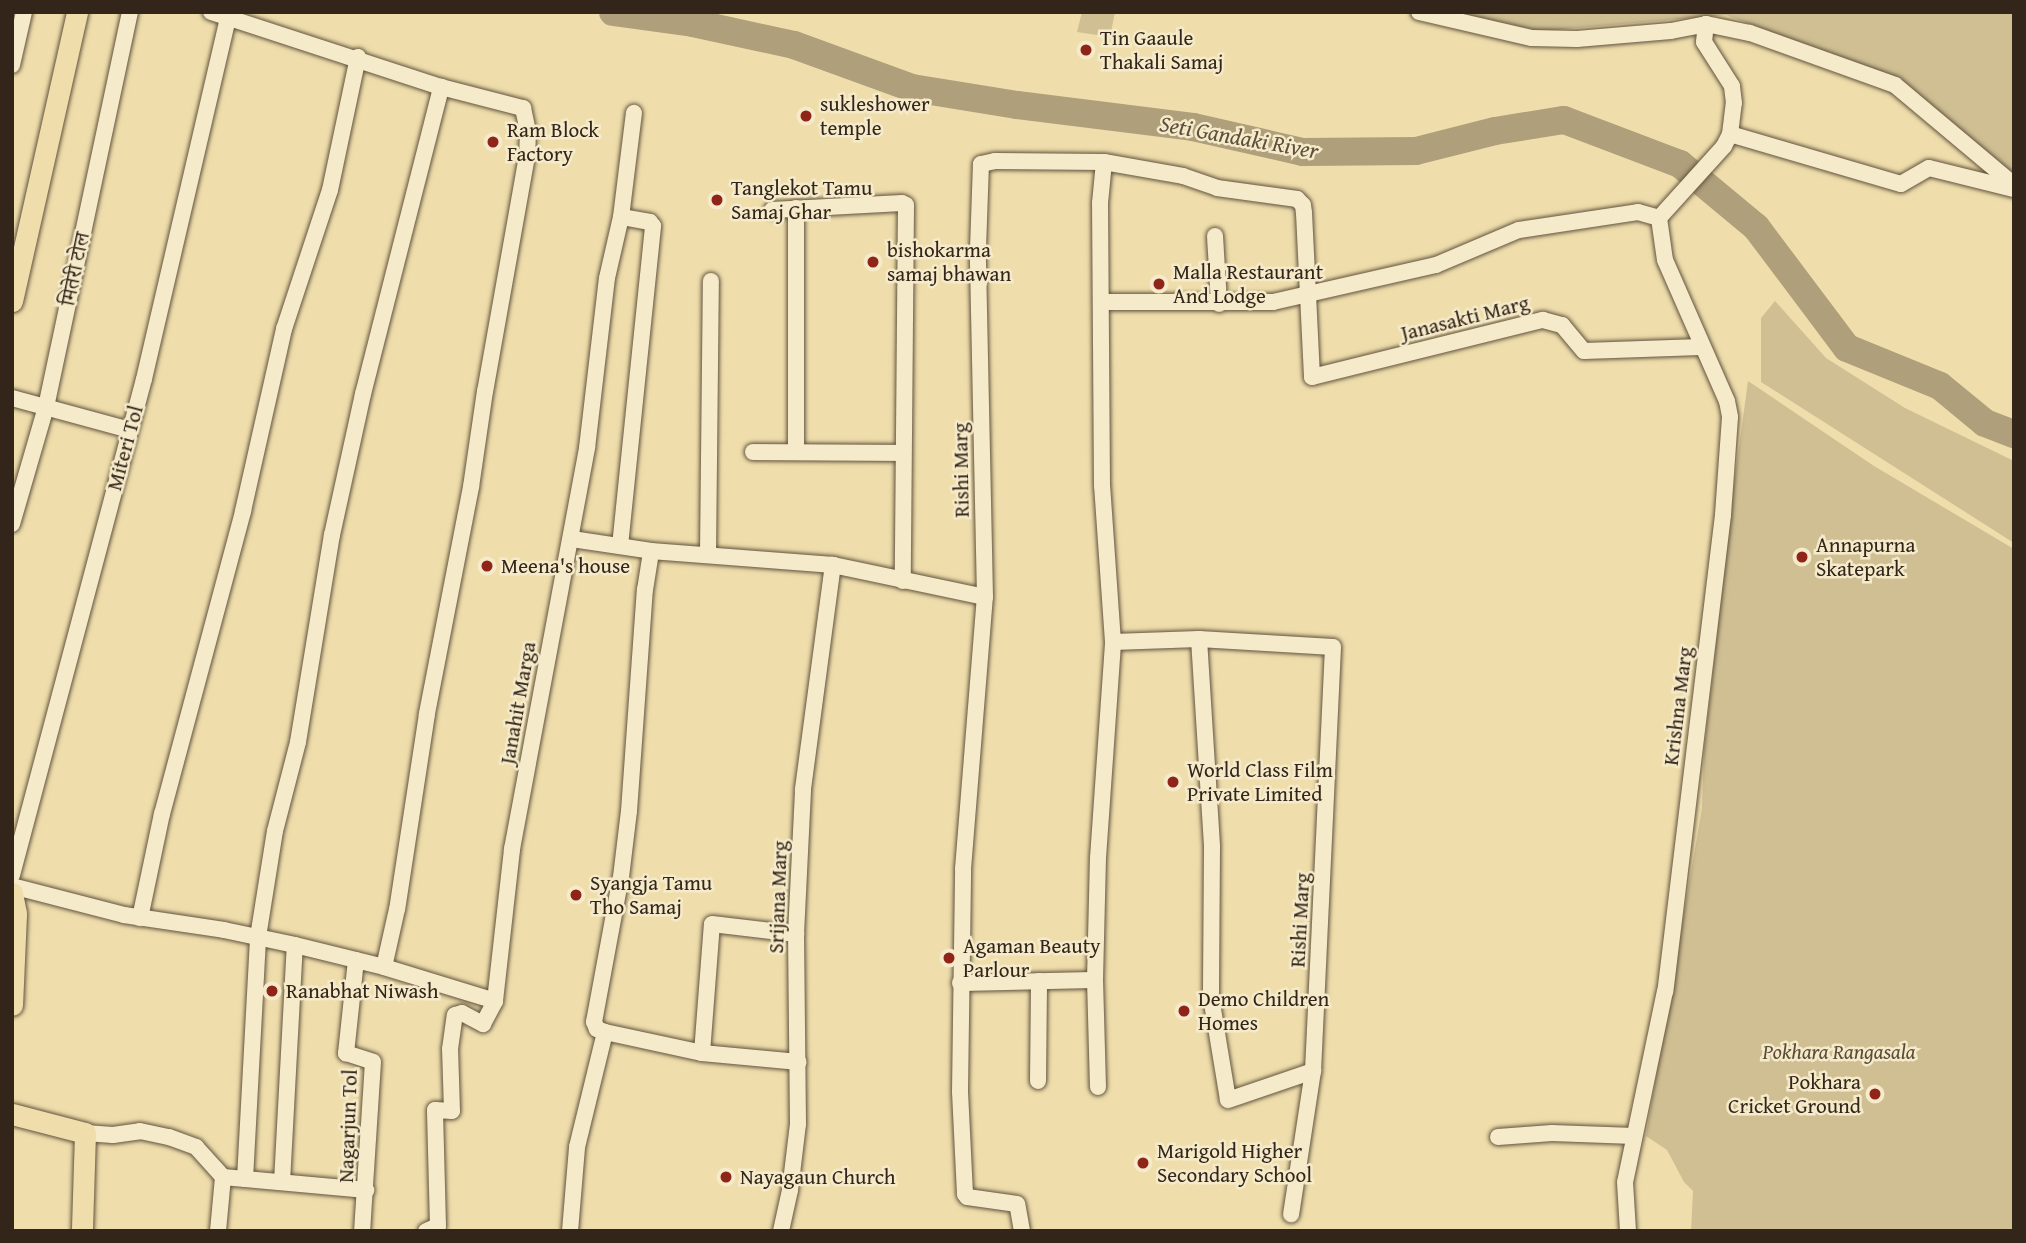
<!DOCTYPE html>
<meta charset="utf-8">
<style>
body{margin:0}
#map{position:relative;width:2026px;height:1243px;overflow:hidden;background:#efdeac;font-family:"Gentium Book Plus","Noto Serif Devanagari",serif}
div>[style]{position:absolute}
.green>*{inset:0;background:#cfbf93}
.river>*{height:28px;margin:-14px;padding:0 14px;transform-origin:14px;border-radius:14px;background:#af9f7a}
.roads{filter:drop-shadow(0 0 2px #62533e) drop-shadow(0 0 2px #62533e)}
.minor>*{height:16px;margin:-8px;padding:0 8px;transform-origin:8px;border-radius:8px;background:#f5eac9}
.major>*{height:21px;margin:-10.5px;padding:0 10.5px;transform-origin:10.5px;border-radius:10.5px;background:#efdeac}
.dots>*{width:19px;height:19px;translate:-50% -50%;box-sizing:border-box;border:4px solid #f5eac9;border-radius:50%}
span{translate:-50% -50%;white-space:nowrap;text-align:center;line-height:1.15;-webkit-text-stroke:5px #f5eac9;paint-order:stroke}
.poi-label{font-size:21px;color:#33251a}
.left{translate:0 -50%;text-align:left}
.right{translate:-100% -50%;text-align:right}
.street-label{font-size:21px;color:#33251a}
.park-label{font-size:21px;color:#5a4c38;font-style:italic}
.water-label{font-size:23px;color:#5e503c;font-style:italic}
.frame{position:absolute;inset:0;border:14px solid #33251a;pointer-events:none}
</style>
<div id="map">
<div class="green">
<div style="clip-path:polygon(1082px 12px,1115px 12px,1110px 37px,1077px 32px)"></div>
<div style="clip-path:polygon(1456px 12px,2014px 12px,2014px 179px,1905px 82px,1726px 15px,1530px 32px)"></div>
<div style="clip-path:polygon(1775px 301px,1826px 358px,1905px 408px,2014px 461px,2014px 543px,1761px 382px,1761px 318px)"></div>
<div style="clip-path:polygon(1748px 381px,1874px 466px,2014px 549px,2014px 1231px,1691px 1231px,1693px 1191px,1684px 1182px,1667px 1150px,1646px 1136px,1702px 808px,1704px 751px,1732px 499px)"></div>
</div>
<div class="river">
<div style="left:613px;top:12px;width:81px;rotate:7.8deg"></div>
<div style="left:693px;top:23px;width:103px;rotate:12.3deg"></div>
<div style="left:794px;top:45px;width:126px;rotate:20deg"></div>
<div style="left:912px;top:88px;width:106px;rotate:9.2deg"></div>
<div style="left:1017px;top:105px;width:177px;rotate:7.1deg"></div>
<div style="left:1193px;top:127px;width:113px;rotate:12.8deg"></div>
<div style="left:1303px;top:152px;width:113px;rotate:-0.5deg"></div>
<div style="left:1416px;top:151px;width:81px;rotate:-14.2deg"></div>
<div style="left:1495px;top:131px;width:70px;rotate:-9.1deg"></div>
<div style="left:1564px;top:120px;width:124px;rotate:20.8deg"></div>
<div style="left:1680px;top:164px;width:99px;rotate:39.7deg"></div>
<div style="left:1756px;top:227px;width:151px;rotate:53.1deg"></div>
<div style="left:1847px;top:348px;width:100px;rotate:22.2deg"></div>
<div style="left:1940px;top:386px;width:58px;rotate:39.4deg"></div>
<div style="left:1985px;top:423px;width:31px;rotate:21deg"></div>
</div>
<div class="roads">
<div class="minor">
<div style="left:211px;top:12px;width:242px;rotate:18.1deg"></div>
<div style="left:441px;top:87px;width:85px;rotate:14.4deg"></div>
<div style="left:523px;top:108px;width:24px;rotate:78deg"></div>
<div style="left:528px;top:131px;width:25px;rotate:92deg"></div>
<div style="left:527px;top:156px;width:239px;rotate:100.1deg"></div>
<div style="left:485px;top:391px;width:97px;rotate:98.3deg"></div>
<div style="left:471px;top:487px;width:231px;rotate:101deg"></div>
<div style="left:427px;top:714px;width:197px;rotate:98.7deg"></div>
<div style="left:397px;top:909px;width:59px;rotate:102.6deg"></div>
<div style="left:1419px;top:12px;width:116px;rotate:13deg"></div>
<div style="left:1532px;top:38px;width:45px;rotate:1.3deg"></div>
<div style="left:1577px;top:39px;width:94px;rotate:-4.9deg"></div>
<div style="left:1671px;top:31px;width:36px;rotate:-11deg"></div>
<div style="left:1706px;top:24px;width:45px;rotate:11.6deg"></div>
<div style="left:1750px;top:33px;width:154px;rotate:19.7deg"></div>
<div style="left:1895px;top:85px;width:155px;rotate:40deg"></div>
<div style="left:12px;top:65px;width:54px;rotate:-77.2deg"></div>
<div style="left:1730px;top:134px;width:178px;rotate:16.3deg"></div>
<div style="left:1901px;top:184px;width:32px;rotate:-30deg"></div>
<div style="left:1929px;top:168px;width:88px;rotate:13.9deg"></div>
<div style="left:772px;top:210px;width:130px;rotate:-3.1deg"></div>
<div style="left:902px;top:203px;width:4px;rotate:27deg"></div>
<div style="left:906px;top:205px;width:376px;rotate:90.5deg"></div>
<div style="left:1659px;top:218px;width:97px;rotate:-47.9deg"></div>
<div style="left:1724px;top:146px;width:13px;rotate:-63deg"></div>
<div style="left:1730px;top:134px;width:31px;rotate:-83deg"></div>
<div style="left:1734px;top:103px;width:17px;rotate:-97deg"></div>
<div style="left:1732px;top:86px;width:52px;rotate:-122.5deg"></div>
<div style="left:1704px;top:42px;width:18px;rotate:-84deg"></div>
<div style="left:1215px;top:236px;width:68px;rotate:86.6deg"></div>
<div style="left:1101px;top:302px;width:172px"></div>
<div style="left:1273px;top:302px;width:167px;rotate:-12.8deg"></div>
<div style="left:1436px;top:265px;width:90px;rotate:-22.9deg"></div>
<div style="left:1519px;top:230px;width:120px;rotate:-8.6deg"></div>
<div style="left:1638px;top:212px;width:22px;rotate:16deg"></div>
<div style="left:1659px;top:218px;width:42px;rotate:81.9deg"></div>
<div style="left:1665px;top:260px;width:154px;rotate:66.3deg"></div>
<div style="left:1727px;top:401px;width:16px;rotate:79deg"></div>
<div style="left:1730px;top:417px;width:98px;rotate:94.1deg"></div>
<div style="left:1723px;top:515px;width:480px;rotate:96.9deg"></div>
<div style="left:1665px;top:991px;width:195px;rotate:101.8deg"></div>
<div style="left:1625px;top:1182px;width:49px;rotate:86.5deg"></div>
<div style="left:12px;top:398px;width:122px;rotate:15.2deg"></div>
<div style="left:753px;top:452px;width:150px;rotate:0.4deg"></div>
<div style="left:796px;top:452px;width:244px;rotate:-90deg"></div>
<div style="left:12px;top:524px;width:122px;rotate:-73.8deg"></div>
<div style="left:46px;top:407px;width:404px;rotate:-78deg"></div>
<div style="left:572px;top:539px;width:80px;rotate:8.6deg"></div>
<div style="left:651px;top:551px;width:183px;rotate:4.4deg"></div>
<div style="left:833px;top:565px;width:155px;rotate:11.9deg"></div>
<div style="left:620px;top:546px;width:322px;rotate:-84.1deg"></div>
<div style="left:653px;top:226px;width:5px;rotate:-127deg"></div>
<div style="left:650px;top:222px;width:29px;rotate:-170deg"></div>
<div style="left:708px;top:555px;width:274px;rotate:-89.4deg"></div>
<div style="left:1199px;top:639px;width:208px;rotate:86.4deg"></div>
<div style="left:1212px;top:847px;width:150px;rotate:90.4deg"></div>
<div style="left:1211px;top:997px;width:104px;rotate:80.6deg"></div>
<div style="left:1228px;top:1100px;width:90px;rotate:-18.8deg"></div>
<div style="left:1113px;top:642px;width:86px;rotate:-2deg"></div>
<div style="left:1199px;top:639px;width:134px;rotate:3.4deg"></div>
<div style="left:1333px;top:647px;width:424px;rotate:92.7deg"></div>
<div style="left:1313px;top:1071px;width:145px;rotate:98.7deg"></div>
<div style="left:12px;top:875px;width:513px;rotate:-75.1deg"></div>
<div style="left:144px;top:379px;width:370px;rotate:-76.9deg"></div>
<div style="left:12px;top:886px;width:116px;rotate:14.5deg"></div>
<div style="left:124px;top:915px;width:101px;rotate:8.5deg"></div>
<div style="left:224px;top:930px;width:73px;rotate:11.9deg"></div>
<div style="left:295px;top:945px;width:92px;rotate:13.9deg"></div>
<div style="left:384px;top:967px;width:116px;rotate:17deg"></div>
<div style="left:140px;top:918px;width:106px;rotate:-78.1deg"></div>
<div style="left:162px;top:814px;width:314px;rotate:-75deg"></div>
<div style="left:243px;top:511px;width:187px;rotate:-77.3deg"></div>
<div style="left:284px;top:329px;width:146px;rotate:-71.7deg"></div>
<div style="left:330px;top:190px;width:136px;rotate:-78.1deg"></div>
<div style="left:356px;top:960px;width:94px;rotate:96.1deg"></div>
<div style="left:346px;top:1053px;width:28px;rotate:18deg"></div>
<div style="left:373px;top:1062px;width:169px;rotate:93.7deg"></div>
<div style="left:960px;top:983px;width:135px;rotate:-1.3deg"></div>
<div style="left:605px;top:1032px;width:99px;rotate:12.2deg"></div>
<div style="left:702px;top:1053px;width:97px;rotate:5.3deg"></div>
<div style="left:702px;top:1053px;width:129px;rotate:-85.6deg"></div>
<div style="left:712px;top:924px;width:85px;rotate:6.8deg"></div>
<div style="left:1038px;top:1081px;width:100px;rotate:-89.4deg"></div>
<div style="left:1098px;top:1087px;width:107px;rotate:-91.6deg"></div>
<div style="left:1095px;top:980px;width:122px;rotate:-88.6deg"></div>
<div style="left:1098px;top:858px;width:217px;rotate:-86deg"></div>
<div style="left:1113px;top:642px;width:156px;rotate:-94deg"></div>
<div style="left:1102px;top:486px;width:283px;rotate:-90.4deg"></div>
<div style="left:1100px;top:203px;width:41px;rotate:-84.4deg"></div>
<div style="left:85px;top:1133px;width:28px;rotate:4deg"></div>
<div style="left:113px;top:1135px;width:27px;rotate:-8deg"></div>
<div style="left:140px;top:1131px;width:30px;rotate:12deg"></div>
<div style="left:169px;top:1137px;width:29px;rotate:20deg"></div>
<div style="left:196px;top:1147px;width:40px;rotate:48deg"></div>
<div style="left:223px;top:1177px;width:144px;rotate:5.2deg"></div>
<div style="left:1498px;top:1137px;width:54px;rotate:-4.2deg"></div>
<div style="left:1552px;top:1133px;width:82px;rotate:2.1deg"></div>
<div style="left:245px;top:1179px;width:242px;rotate:-86.9deg"></div>
<div style="left:258px;top:937px;width:107px;rotate:-80.9deg"></div>
<div style="left:275px;top:831px;width:92px;rotate:-75.5deg"></div>
<div style="left:298px;top:742px;width:210px;rotate:-80.7deg"></div>
<div style="left:332px;top:535px;width:144px;rotate:-77.6deg"></div>
<div style="left:363px;top:394px;width:317px;rotate:-75.7deg"></div>
<div style="left:282px;top:1182px;width:237px;rotate:-86.9deg"></div>
<div style="left:218px;top:1231px;width:54px;rotate:-84.7deg"></div>
<div style="left:426px;top:1231px;width:13px;rotate:-23deg"></div>
<div style="left:438px;top:1226px;width:116px;rotate:-91.5deg"></div>
<div style="left:435px;top:1110px;width:17px;rotate:3deg"></div>
<div style="left:452px;top:1111px;width:62px;rotate:-91.8deg"></div>
<div style="left:450px;top:1049px;width:34px;rotate:-82deg"></div>
<div style="left:455px;top:1015px;width:7px;rotate:-16deg"></div>
<div style="left:462px;top:1013px;width:24px;rotate:28deg"></div>
<div style="left:483px;top:1024px;width:26px;rotate:-62deg"></div>
<div style="left:495px;top:1001px;width:153px;rotate:-83.6deg"></div>
<div style="left:512px;top:849px;width:408px;rotate:-79.4deg"></div>
<div style="left:587px;top:448px;width:171px;rotate:-83.3deg"></div>
<div style="left:607px;top:278px;width:63px;rotate:-77.1deg"></div>
<div style="left:621px;top:217px;width:105px;rotate:-82.9deg"></div>
<div style="left:570px;top:1231px;width:84px;rotate:-85.2deg"></div>
<div style="left:577px;top:1147px;width:118px;rotate:-76.3deg"></div>
<div style="left:605px;top:1032px;width:9px;rotate:-159deg"></div>
<div style="left:597px;top:1029px;width:8px;rotate:-113deg"></div>
<div style="left:594px;top:1022px;width:147px;rotate:-79.5deg"></div>
<div style="left:621px;top:877px;width:66px;rotate:-83.1deg"></div>
<div style="left:629px;top:811px;width:222px;rotate:-85.9deg"></div>
<div style="left:645px;top:590px;width:39px;rotate:-81deg"></div>
<div style="left:781px;top:1231px;width:42px;rotate:-77.6deg"></div>
<div style="left:790px;top:1190px;width:66px;rotate:-83.1deg"></div>
<div style="left:798px;top:1124px;width:190px;rotate:-90.6deg"></div>
<div style="left:796px;top:934px;width:145px;rotate:-87.2deg"></div>
<div style="left:803px;top:789px;width:226px;rotate:-82.4deg"></div>
<div style="left:1022px;top:1231px;width:27px;rotate:-100deg"></div>
<div style="left:1017px;top:1204px;width:50px;rotate:-172deg"></div>
<div style="left:967px;top:1197px;width:4px;rotate:-124deg"></div>
<div style="left:965px;top:1194px;width:102px;rotate:-92.8deg"></div>
<div style="left:960px;top:1092px;width:223px;rotate:-89.2deg"></div>
<div style="left:963px;top:869px;width:273px;rotate:-85.4deg"></div>
<div style="left:985px;top:597px;width:348px;rotate:-91.2deg"></div>
<div style="left:978px;top:249px;width:85px;rotate:-88deg"></div>
<div style="left:981px;top:164px;width:14px;rotate:-12deg"></div>
<div style="left:995px;top:161px;width:109px;rotate:0.5deg"></div>
<div style="left:1104px;top:162px;width:80px;rotate:10deg"></div>
<div style="left:1183px;top:176px;width:36px;rotate:19deg"></div>
<div style="left:1217px;top:188px;width:81px;rotate:7.8deg"></div>
<div style="left:1297px;top:199px;width:8px;rotate:45deg"></div>
<div style="left:1303px;top:205px;width:8px;rotate:83deg"></div>
<div style="left:1304px;top:213px;width:164px;rotate:87.2deg"></div>
<div style="left:1312px;top:377px;width:238px;rotate:-13.9deg"></div>
<div style="left:1543px;top:320px;width:20px;rotate:15deg"></div>
<div style="left:1562px;top:325px;width:34px;rotate:50deg"></div>
<div style="left:1584px;top:351px;width:117px;rotate:-2deg"></div>
</div>
<div class="major">
<div style="left:12px;top:301px;width:296px;rotate:-77.3deg"></div>
<div style="left:12px;top:893px;width:21px;rotate:79deg"></div>
<div style="left:16px;top:914px;width:91px;rotate:92.5deg"></div>
<div style="left:12px;top:1114px;width:75px;rotate:14.6deg"></div>
<div style="left:85px;top:1133px;width:98px;rotate:91.8deg"></div>
</div>
</div>
<div class="dots">
<div style="left:1086px;top:50px;background:#8f2418"></div>
<div style="left:806px;top:116px;background:#8f2418"></div>
<div style="left:493px;top:142px;background:#8f2418"></div>
<div style="left:717px;top:200px;background:#8f2418"></div>
<div style="left:873px;top:262px;background:#8f2418"></div>
<div style="left:1159px;top:284px;background:#8f2418"></div>
<div style="left:1802px;top:557px;background:#8f2418"></div>
<div style="left:487px;top:566px;background:#8f2418"></div>
<div style="left:1173px;top:782px;background:#8f2418"></div>
<div style="left:576px;top:895px;background:#8f2418"></div>
<div style="left:949px;top:958px;background:#8f2418"></div>
<div style="left:272px;top:991px;background:#8f2418"></div>
<div style="left:1184px;top:1011px;background:#8f2418"></div>
<div style="left:1875px;top:1094px;background:#8f2418"></div>
<div style="left:1143px;top:1163px;background:#8f2418"></div>
<div style="left:726px;top:1177px;background:#8f2418"></div>
</div>
<div class="poi-label">
<span class="left" style="left:1100px;top:50px">Tin Gaaule<br>Thakali Samaj</span>
<span class="left" style="left:820px;top:116px">sukleshower<br>temple</span>
<span class="left" style="left:507px;top:142px">Ram Block<br>Factory</span>
<span class="left" style="left:731px;top:200px">Tanglekot Tamu<br>Samaj Ghar</span>
<span class="left" style="left:887px;top:262px">bishokarma<br>samaj bhawan</span>
<span class="left" style="left:1173px;top:284px">Malla Restaurant<br>And Lodge</span>
<span class="left" style="left:1816px;top:557px">Annapurna<br>Skatepark</span>
<span class="left" style="left:501px;top:566px">Meena's house</span>
<span class="left" style="left:1187px;top:782px">World Class Film<br>Private Limited</span>
<span class="left" style="left:590px;top:895px">Syangja Tamu<br>Tho Samaj</span>
<span class="left" style="left:963px;top:958px">Agaman Beauty<br>Parlour</span>
<span class="left" style="left:286px;top:991px">Ranabhat Niwash</span>
<span class="left" style="left:1198px;top:1011px">Demo Children<br>Homes</span>
<span class="right" style="left:1861px;top:1094px">Pokhara<br>Cricket Ground</span>
<span class="left" style="left:1157px;top:1163px">Marigold Higher<br>Secondary School</span>
<span class="left" style="left:740px;top:1177px">Nayagaun Church</span>
</div>
<div class="street-label">
<span style="left:75px;top:269px;rotate:-78deg">मितेरी टोल</span>
<span style="left:1465px;top:318px;rotate:-14deg">Janasakti Marg</span>
<span style="left:125px;top:448px;rotate:-75deg">Miteri Tol</span>
<span style="left:961px;top:470px;rotate:-91deg">Rishi Marg</span>
<span style="left:518px;top:703px;rotate:-80deg">Janahit Marga</span>
<span style="left:1678px;top:706px;rotate:-83deg">Krishna Marg</span>
<span style="left:778px;top:897px;rotate:-88deg">Srijana Marg</span>
<span style="left:1300px;top:920px;rotate:-87deg">Rishi Marg</span>
<span style="left:348px;top:1126px;rotate:-88deg">Nagarjun Tol</span>
</div>
<div class="park-label">
<span style="left:1839px;top:1052px">Pokhara Rangasala</span>
</div>
<div class="water-label">
<span style="left:1239px;top:137px;rotate:10deg">Seti Gandaki River</span>
</div>
<div class="frame"></div>
</div>
